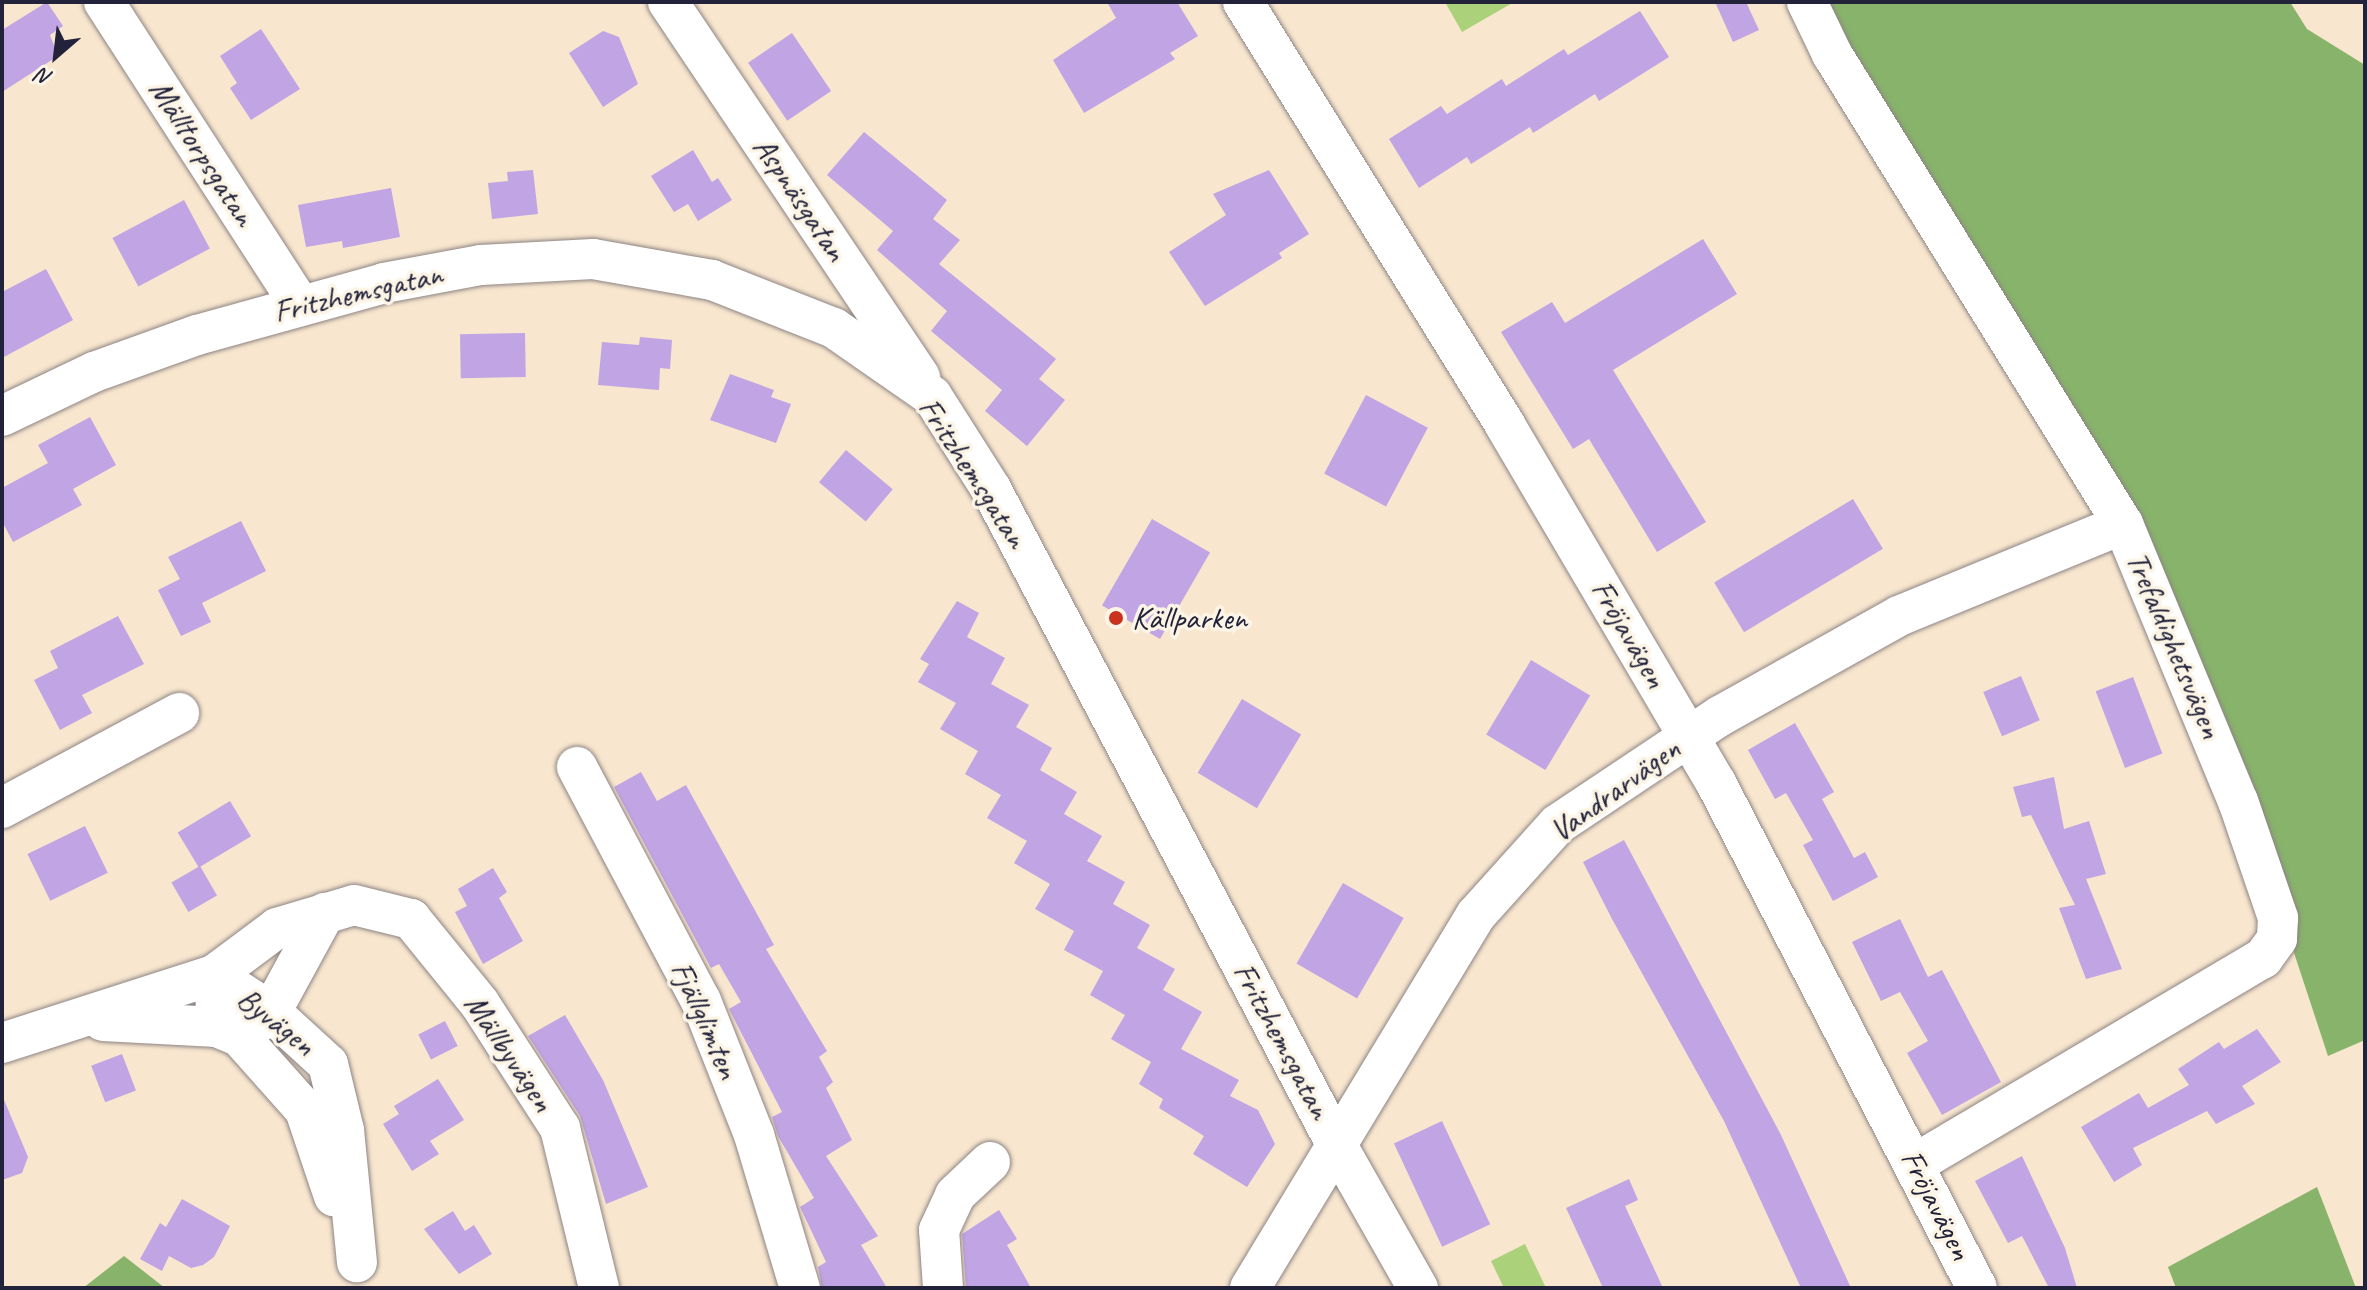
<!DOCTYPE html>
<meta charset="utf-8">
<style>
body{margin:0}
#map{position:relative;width:2367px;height:1290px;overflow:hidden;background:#f8e6ce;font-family:Caveat,sans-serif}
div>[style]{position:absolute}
.green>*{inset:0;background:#abd17b}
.forest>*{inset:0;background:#88b36b}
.building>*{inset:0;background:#c1a4e4;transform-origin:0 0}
.roads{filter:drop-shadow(0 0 2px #8d8484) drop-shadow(0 0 2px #8d8484)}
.minor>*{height:40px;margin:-20px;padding:0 20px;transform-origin:20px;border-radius:20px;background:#fff}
.dots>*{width:22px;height:22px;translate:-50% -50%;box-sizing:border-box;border:4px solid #fcf5e5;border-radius:50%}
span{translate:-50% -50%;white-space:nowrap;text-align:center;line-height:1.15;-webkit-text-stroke:7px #fcf5e5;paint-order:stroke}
.street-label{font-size:32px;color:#22223b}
.poi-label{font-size:32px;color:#22223b}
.left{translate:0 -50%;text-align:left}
.frame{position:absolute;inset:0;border:4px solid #22223b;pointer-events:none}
.north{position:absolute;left:16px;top:16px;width:80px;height:80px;-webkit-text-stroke:6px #fcf5e5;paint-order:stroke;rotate:208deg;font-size:22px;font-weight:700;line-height:32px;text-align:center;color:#22223b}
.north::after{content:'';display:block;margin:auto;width:28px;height:36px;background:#22223b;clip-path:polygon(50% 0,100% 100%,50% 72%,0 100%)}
</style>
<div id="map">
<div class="green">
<div style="clip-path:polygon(1445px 2px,1514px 2px,1462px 32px)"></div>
<div style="clip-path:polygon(1525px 1244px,1546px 1288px,1504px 1288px,1491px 1261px)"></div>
</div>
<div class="forest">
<div style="clip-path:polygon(1819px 2px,2290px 2px,2307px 29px,2365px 65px,2365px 1040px,2328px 1056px,2246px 807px,2149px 556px)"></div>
<div style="clip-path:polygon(2317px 1187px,2356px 1288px,2176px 1288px,2168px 1267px)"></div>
<div style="clip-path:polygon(124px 1256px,165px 1288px,83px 1288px)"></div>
</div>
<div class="building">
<div style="clip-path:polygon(47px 2px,63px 26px,50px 35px,58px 56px,2px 92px,2px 30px)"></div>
<div style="clip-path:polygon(1107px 2px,1177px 2px,1198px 36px,1170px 53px,1175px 59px,1084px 113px,1053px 60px,1116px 18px)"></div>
<div style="clip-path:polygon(1715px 2px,1746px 2px,1759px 30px,1733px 42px)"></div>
<div style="clip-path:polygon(1640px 11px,1669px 57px,1599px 101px,1595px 94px,1533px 133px,1530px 127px,1471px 164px,1467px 157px,1419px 188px,1389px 139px,1441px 106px,1447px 114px,1502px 79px,1506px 86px,1564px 49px,1568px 55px)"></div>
<div style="clip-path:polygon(261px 29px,300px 89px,251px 120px,230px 88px,237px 83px,220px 56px)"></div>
<div style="clip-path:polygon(603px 31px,619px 37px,638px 84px,603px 107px,569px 53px)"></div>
<div style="left:792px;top:33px;width:70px;height:53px;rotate:56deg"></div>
<div style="clip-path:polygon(864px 132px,947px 200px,933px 219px,960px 240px,939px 264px,1056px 359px,1039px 379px,1065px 400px,1027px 446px,985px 411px,1002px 390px,931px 331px,947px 311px,877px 250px,893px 231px,827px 175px)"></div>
<div style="clip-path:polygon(693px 150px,712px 182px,718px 178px,732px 200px,698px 221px,688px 204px,674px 212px,651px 176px)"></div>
<div style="clip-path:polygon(533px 170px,538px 214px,492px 219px,488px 183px,508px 181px,507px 172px)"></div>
<div style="clip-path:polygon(1269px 170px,1309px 234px,1279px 253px,1282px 258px,1205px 306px,1169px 252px,1226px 215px,1213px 194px)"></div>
<div style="clip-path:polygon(391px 188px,400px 237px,343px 248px,342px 241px,306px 247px,298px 205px)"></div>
<div style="left:184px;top:200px;width:55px;height:81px;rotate:62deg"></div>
<div style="clip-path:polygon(1703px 239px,1737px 294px,1613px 370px,1706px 522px,1657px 552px,1589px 439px,1573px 449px,1501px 332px,1552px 302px,1565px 323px)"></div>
<div style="clip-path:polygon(46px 269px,73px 320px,2px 358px,2px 292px)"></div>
<div style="left:525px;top:333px;width:44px;height:65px;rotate:89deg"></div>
<div style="clip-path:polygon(640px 337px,672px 340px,670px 369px,660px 368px,659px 390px,598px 385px,602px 342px,639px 345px)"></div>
<div style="clip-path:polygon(730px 374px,774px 390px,771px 397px,791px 404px,776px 443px,710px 420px)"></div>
<div style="left:1366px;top:395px;width:70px;height:89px;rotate:28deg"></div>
<div style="clip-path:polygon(90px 417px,116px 465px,73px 489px,82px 505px,13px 542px,2px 521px,2px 488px,48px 463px,38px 445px)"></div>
<div style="left:846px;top:450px;width:61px;height:42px;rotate:40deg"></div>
<div style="left:1853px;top:499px;width:58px;height:162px;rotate:59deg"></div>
<div style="left:1152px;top:519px;width:67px;height:100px;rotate:30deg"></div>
<div style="clip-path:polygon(241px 521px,266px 571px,202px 603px,211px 622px,181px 636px,158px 590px,180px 579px,168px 557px)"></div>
<div style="clip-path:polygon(957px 601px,979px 613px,967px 637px,1005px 658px,991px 684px,1029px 705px,1016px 727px,1052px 748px,1040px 770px,1077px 792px,1064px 814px,1102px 836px,1087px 861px,1125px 882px,1113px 904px,1150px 925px,1137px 948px,1175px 969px,1163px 990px,1202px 1012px,1181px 1049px,1239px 1080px,1230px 1096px,1258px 1110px,1275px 1144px,1247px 1187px,1193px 1154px,1204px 1136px,1159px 1108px,1163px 1099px,1139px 1084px,1151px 1062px,1111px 1039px,1125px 1015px,1090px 995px,1103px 971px,1064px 950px,1074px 931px,1035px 909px,1050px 884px,1014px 863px,1027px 841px,987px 818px,1001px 795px,965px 774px,978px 751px,940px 729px,956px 703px,918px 682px,929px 664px,920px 659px)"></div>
<div style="clip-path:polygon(118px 616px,144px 664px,82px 695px,92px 713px,60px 730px,34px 680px,58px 668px,50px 651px)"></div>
<div style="left:1531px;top:660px;width:69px;height:87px;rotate:31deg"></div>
<div style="left:2021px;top:676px;width:48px;height:41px;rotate:67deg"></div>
<div style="left:2133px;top:677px;width:82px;height:40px;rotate:69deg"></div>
<div style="left:1242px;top:699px;width:69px;height:86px;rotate:31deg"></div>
<div style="clip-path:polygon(1795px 723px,1834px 792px,1822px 799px,1854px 858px,1865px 852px,1878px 877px,1833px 901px,1803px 845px,1813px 840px,1786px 793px,1775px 799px,1748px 750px)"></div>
<div style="clip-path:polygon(641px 772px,657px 801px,686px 785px,774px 945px,766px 949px,827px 1051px,819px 1057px,833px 1082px,826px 1088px,852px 1140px,826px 1156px,878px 1236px,861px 1245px,887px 1288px,822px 1288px,818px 1267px,826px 1262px,800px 1207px,814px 1198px,778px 1136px,772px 1117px,782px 1112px,729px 1009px,741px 1002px,719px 964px,711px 968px,614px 787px)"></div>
<div style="clip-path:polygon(2054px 777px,2064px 829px,2089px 821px,2106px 874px,2086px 879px,2122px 969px,2086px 979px,2059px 908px,2075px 905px,2031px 815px,2022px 817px,2013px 787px)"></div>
<div style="left:230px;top:801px;width:41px;height:61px;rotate:59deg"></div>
<div style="left:85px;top:826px;width:52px;height:64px;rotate:64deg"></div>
<div style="clip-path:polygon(1624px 840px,1781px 1135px,1851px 1288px,1801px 1288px,1724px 1121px,1612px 919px,1583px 862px)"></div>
<div style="left:200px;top:866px;width:34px;height:33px;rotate:60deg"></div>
<div style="clip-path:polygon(493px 868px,507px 892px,499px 898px,523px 941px,483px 964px,455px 912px,467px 906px,458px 889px)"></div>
<div style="left:1343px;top:883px;width:70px;height:93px;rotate:30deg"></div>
<div style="clip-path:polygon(1900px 919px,1928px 977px,1942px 970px,2001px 1082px,1942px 1115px,1907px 1053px,1928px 1041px,1900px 992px,1881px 1001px,1852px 942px)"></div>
<div style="clip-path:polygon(565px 1015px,603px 1080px,648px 1187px,606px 1204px,580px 1116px,528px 1036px)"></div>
<div style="left:445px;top:1021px;width:28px;height:30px;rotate:63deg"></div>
<div style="clip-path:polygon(2257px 1029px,2281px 1062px,2242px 1086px,2255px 1104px,2216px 1124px,2207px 1111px,2133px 1148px,2142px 1165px,2114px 1182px,2081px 1127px,2139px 1093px,2148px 1108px,2189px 1085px,2178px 1069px,2219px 1042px,2224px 1049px)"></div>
<div style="left:122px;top:1054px;width:39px;height:33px;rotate:69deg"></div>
<div style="clip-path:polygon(438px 1079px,464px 1120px,430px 1141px,439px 1154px,412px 1171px,383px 1124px,399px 1114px,394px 1106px)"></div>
<div style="clip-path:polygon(2px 1095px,28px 1157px,22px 1173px,2px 1180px)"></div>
<div style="left:1442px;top:1121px;width:114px;height:53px;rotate:65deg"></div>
<div style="clip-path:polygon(2022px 1156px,2065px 1248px,2077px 1288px,2049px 1288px,2022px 1236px,2008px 1243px,1975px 1181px)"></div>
<div style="clip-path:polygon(1629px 1179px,1638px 1200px,1625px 1206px,1663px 1288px,1603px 1288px,1566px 1208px)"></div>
<div style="clip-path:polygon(182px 1199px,230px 1226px,214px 1257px,203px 1265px,191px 1268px,169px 1256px,162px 1271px,140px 1259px,160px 1223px,166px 1227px)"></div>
<div style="clip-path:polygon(999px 1210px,1017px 1239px,1007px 1245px,1031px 1288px,966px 1288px,962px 1234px)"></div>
<div style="clip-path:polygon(453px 1211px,465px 1231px,474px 1225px,492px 1254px,459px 1274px,424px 1229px)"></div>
</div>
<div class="roads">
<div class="minor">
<div style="left:104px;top:2px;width:361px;rotate:57.1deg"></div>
<div style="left:668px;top:2px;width:452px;rotate:56.1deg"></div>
<div style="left:1243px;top:2px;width:498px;rotate:58.2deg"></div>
<div style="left:1505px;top:425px;width:416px;rotate:59.5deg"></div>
<div style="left:1716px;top:783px;width:568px;rotate:62.67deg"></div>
<div style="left:1807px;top:2px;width:58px;rotate:64.3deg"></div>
<div style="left:1832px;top:54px;width:553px;rotate:58.24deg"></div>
<div style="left:2123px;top:524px;width:300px;rotate:67.5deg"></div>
<div style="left:2238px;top:801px;width:124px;rotate:71.1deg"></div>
<div style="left:2278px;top:918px;width:21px;rotate:93deg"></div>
<div style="left:2277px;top:939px;width:24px;rotate:126deg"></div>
<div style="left:2263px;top:958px;width:404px;rotate:149.4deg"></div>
<div style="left:2px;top:416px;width:102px;rotate:-25.6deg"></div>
<div style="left:94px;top:372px;width:109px;rotate:-19.8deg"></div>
<div style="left:197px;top:335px;width:194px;rotate:-15.5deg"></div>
<div style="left:384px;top:283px;width:99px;rotate:-10.5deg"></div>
<div style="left:481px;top:265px;width:112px;rotate:-3.1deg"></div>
<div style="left:593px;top:259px;width:121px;rotate:10deg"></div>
<div style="left:712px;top:280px;width:131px;rotate:21.5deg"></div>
<div style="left:834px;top:328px;width:119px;rotate:34.8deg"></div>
<div style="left:932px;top:396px;width:110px;rotate:57.6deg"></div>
<div style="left:991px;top:489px;width:738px;rotate:62.22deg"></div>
<div style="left:1335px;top:1142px;width:168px;rotate:60.4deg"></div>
<div style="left:577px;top:767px;width:265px;rotate:62.1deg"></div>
<div style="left:701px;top:1001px;width:144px;rotate:68.4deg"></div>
<div style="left:754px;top:1135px;width:160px;rotate:73.3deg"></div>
<div style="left:2px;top:808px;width:201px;rotate:-28.2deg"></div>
<div style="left:103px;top:1021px;width:114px;rotate:3deg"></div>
<div style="left:217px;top:1027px;width:25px;rotate:23deg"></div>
<div style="left:240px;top:1037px;width:98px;rotate:48.3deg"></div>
<div style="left:305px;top:1110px;width:91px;rotate:71.4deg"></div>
<div style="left:217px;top:1027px;width:52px;rotate:-93.3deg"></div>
<div style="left:214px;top:975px;width:79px;rotate:-36.7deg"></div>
<div style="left:277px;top:928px;width:80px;rotate:-16.6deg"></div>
<div style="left:354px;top:905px;width:59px;rotate:13.8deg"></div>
<div style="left:411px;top:919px;width:109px;rotate:50.9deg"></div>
<div style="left:480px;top:1004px;width:148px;rotate:57.2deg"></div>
<div style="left:560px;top:1128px;width:165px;rotate:76.3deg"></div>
<div style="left:250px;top:1029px;width:27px;rotate:-39deg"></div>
<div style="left:271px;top:1012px;width:113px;rotate:-61.4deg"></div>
<div style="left:2px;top:1043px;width:223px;rotate:-17.8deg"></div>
<div style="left:214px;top:975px;width:68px;rotate:33deg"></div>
<div style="left:271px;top:1012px;width:77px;rotate:42.4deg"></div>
<div style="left:328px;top:1064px;width:68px;rotate:76.4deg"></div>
<div style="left:344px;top:1130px;width:133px;rotate:84.4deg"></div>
<div style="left:943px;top:1288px;width:58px;rotate:-93.9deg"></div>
<div style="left:939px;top:1230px;width:38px;rotate:-65deg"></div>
<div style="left:955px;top:1195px;width:48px;rotate:-43.3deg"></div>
<div style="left:1250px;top:1288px;width:436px;rotate:-58.8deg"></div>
<div style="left:1476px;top:915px;width:122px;rotate:-48deg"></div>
<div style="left:1558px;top:824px;width:195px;rotate:-33.7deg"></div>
<div style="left:1720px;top:716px;width:205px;rotate:-29.2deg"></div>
<div style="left:1899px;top:616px;width:242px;rotate:-22.3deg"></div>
</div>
</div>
<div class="dots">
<div style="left:1116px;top:618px;background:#c8321e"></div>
</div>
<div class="street-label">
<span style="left:202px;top:153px;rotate:57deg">Mälltorpsgatan</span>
<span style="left:800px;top:199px;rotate:56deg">Aspnäsgatan</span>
<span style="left:358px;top:293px;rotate:-13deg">Fritzhemsgatan</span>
<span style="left:973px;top:473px;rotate:57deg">Fritzhemsgatan</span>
<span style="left:1629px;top:634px;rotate:60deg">Fröjavägen</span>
<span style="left:2174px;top:645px;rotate:67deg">Trefaldighetsvägen</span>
<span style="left:1615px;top:790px;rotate:-36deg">Vandrarvägen</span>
<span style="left:705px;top:1020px;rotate:66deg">Fjällglimten</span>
<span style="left:276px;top:1022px;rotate:38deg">Byvägen</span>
<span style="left:1282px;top:1041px;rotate:62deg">Fritzhemsgatan</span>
<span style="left:509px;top:1053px;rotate:56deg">Mällbyvägen</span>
<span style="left:1936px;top:1205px;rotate:63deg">Fröjavägen</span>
</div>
<div class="poi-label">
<span class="left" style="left:1132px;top:618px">Källparken</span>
</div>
<div class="frame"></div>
<div class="north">N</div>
</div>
